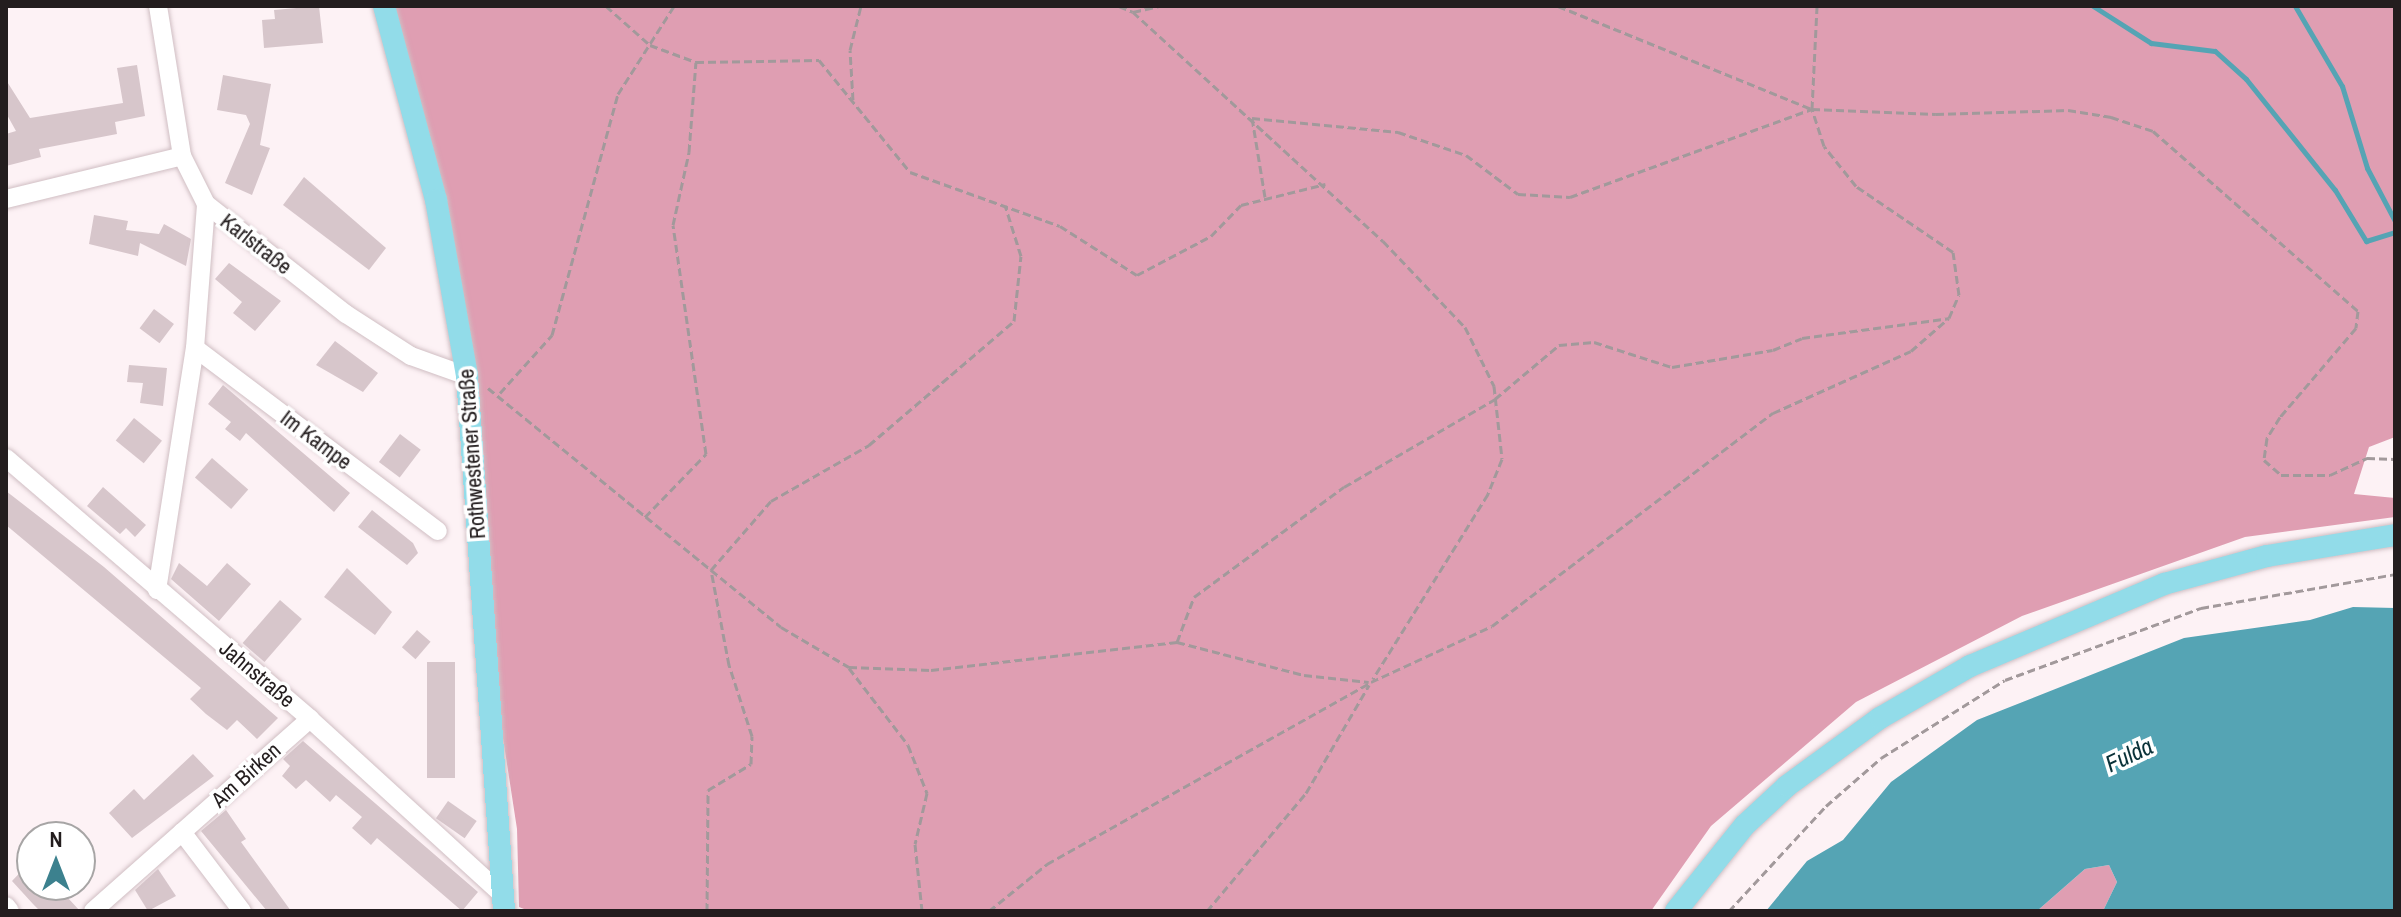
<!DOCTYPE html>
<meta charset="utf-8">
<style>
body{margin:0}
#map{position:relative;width:2401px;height:917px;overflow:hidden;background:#fdf2f5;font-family:"Archivo Narrow",sans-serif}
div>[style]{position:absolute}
.forest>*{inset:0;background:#df9eb2}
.water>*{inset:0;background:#55a4b4}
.stream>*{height:5px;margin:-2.5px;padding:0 2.5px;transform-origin:2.5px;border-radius:2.5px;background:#55a4b4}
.building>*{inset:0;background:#d7c6cb;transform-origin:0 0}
.path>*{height:3px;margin-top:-1.5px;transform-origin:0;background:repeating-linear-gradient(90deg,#a2999b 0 8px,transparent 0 12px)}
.roads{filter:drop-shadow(0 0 2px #d0bec3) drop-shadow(0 0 2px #d0bec3)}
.minor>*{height:18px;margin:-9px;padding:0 9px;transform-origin:9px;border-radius:9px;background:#fff}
.major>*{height:22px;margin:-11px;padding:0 11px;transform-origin:11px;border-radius:11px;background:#92dce9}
span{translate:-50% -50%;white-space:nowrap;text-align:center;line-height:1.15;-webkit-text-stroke:7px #fff;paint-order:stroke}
.street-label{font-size:22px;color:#231d1e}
.water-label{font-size:24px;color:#093138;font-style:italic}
.frame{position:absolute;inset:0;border:8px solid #231d1e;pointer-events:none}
.north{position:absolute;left:16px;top:821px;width:80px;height:80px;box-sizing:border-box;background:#fff;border:2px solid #a7a5a5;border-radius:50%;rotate:0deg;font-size:22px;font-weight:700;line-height:32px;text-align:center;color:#231d1e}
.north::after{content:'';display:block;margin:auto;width:28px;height:36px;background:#3c818e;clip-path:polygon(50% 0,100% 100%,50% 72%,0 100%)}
</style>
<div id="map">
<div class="forest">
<div style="clip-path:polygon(387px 6px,2395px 6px,2395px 437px,2369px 447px,2354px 494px,2395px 498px,2395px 517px,2245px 537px,2022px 616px,1856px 702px,1711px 826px,1651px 911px,529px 911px,519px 907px,517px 829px,491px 660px,458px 322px)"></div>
<div style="clip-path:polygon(2109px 865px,2117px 882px,2103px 911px,2037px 911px,2085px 869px)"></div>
</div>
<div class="water">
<div style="clip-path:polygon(2353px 607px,2395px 608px,2395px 911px,2103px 911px,2117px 882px,2109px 865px,2085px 869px,2037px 911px,1766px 911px,1807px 861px,1843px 840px,1891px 782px,1977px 720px,2184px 638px,2310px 620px)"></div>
</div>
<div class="stream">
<div style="left:2093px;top:6px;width:69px;rotate:32.5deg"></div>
<div style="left:2151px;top:43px;width:64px;rotate:7.1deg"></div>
<div style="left:2215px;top:51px;width:42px;rotate:42.1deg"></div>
<div style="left:2246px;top:79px;width:142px;rotate:51.3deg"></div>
<div style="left:2335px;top:190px;width:60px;rotate:58.7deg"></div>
<div style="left:2366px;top:241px;width:30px;rotate:-17deg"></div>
<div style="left:2295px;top:6px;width:93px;rotate:59.6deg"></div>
<div style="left:2342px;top:86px;width:86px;rotate:73deg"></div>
<div style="left:2367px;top:168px;width:60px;rotate:62.2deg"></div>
</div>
<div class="building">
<div style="clip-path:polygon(319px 6px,323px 43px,264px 48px,262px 20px,275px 19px,274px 10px)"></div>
<div style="clip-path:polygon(137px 65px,145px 116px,115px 122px,117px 134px,39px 149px,41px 157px,6px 166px,6px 134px,16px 131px,6px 113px,6px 80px,30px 118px,123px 103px,117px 68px)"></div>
<div style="clip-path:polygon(223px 75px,271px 84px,260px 145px,270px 148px,252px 195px,225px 183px,250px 124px,246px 115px,217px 110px)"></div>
<div style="clip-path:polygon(304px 177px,386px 248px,369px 270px,283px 205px)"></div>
<div style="clip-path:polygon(94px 215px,128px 221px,126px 230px,159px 234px,164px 224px,191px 239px,186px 266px,140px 243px,138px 256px,89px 244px)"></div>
<div style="clip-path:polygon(229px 263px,281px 301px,255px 331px,233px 313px,242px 302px,215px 279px)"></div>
<div style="left:154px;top:309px;width:25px;height:24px;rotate:37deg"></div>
<div style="clip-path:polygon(335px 341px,378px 373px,363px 392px,316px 365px)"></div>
<div style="clip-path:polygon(129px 365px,167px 368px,163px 406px,140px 403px,143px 383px,127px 382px)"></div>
<div style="clip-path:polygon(223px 385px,350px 493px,334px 512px,246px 433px,240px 441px,225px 429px,231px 422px,208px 404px)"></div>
<div style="left:134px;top:418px;width:36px;height:29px;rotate:39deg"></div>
<div style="left:400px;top:434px;width:26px;height:35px;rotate:37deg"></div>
<div style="left:212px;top:458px;width:48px;height:26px;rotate:41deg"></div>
<div style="clip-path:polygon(103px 487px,146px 525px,135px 537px,126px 528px,120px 534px,87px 506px)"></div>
<div style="clip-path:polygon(6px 491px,104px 567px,278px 718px,257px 739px,237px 720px,227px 730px,206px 714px,190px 699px,201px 688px,6px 525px)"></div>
<div style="clip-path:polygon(372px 510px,413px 543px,418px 553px,407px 565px,358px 527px)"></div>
<div style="clip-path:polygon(179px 563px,207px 586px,227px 563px,251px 584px,219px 621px,171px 579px)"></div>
<div style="clip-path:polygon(347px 568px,392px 612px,375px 635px,324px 597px)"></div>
<div style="left:280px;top:600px;width:29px;height:57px;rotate:41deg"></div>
<div style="left:417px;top:630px;width:18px;height:23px;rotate:41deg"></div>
<div style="left:427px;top:662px;width:28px;height:116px"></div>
<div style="clip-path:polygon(303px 741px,478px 892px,462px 911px,377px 838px,371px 845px,352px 828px,362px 817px,336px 795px,330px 802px,306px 780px,296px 789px,282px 776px,290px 766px,283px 759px)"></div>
<div style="clip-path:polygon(193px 754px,214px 776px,132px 838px,109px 813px,134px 789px,144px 800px)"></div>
<div style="left:448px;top:801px;width:35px;height:21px;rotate:35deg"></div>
<div style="clip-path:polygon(226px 810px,246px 839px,241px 842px,291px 911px,267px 911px,201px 831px)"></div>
<div style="clip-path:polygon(32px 860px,32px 885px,56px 885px,80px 911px,40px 911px,33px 904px,12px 881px)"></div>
<div style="clip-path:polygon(158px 869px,176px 896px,148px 911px,135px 890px)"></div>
</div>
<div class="path">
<div style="left:606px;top:6px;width:59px;rotate:41.6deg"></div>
<div style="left:650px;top:45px;width:49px;rotate:20.3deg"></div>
<div style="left:696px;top:62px;width:123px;rotate:-0.9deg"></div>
<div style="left:819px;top:60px;width:144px;rotate:50.9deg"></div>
<div style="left:910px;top:172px;width:159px;rotate:19.8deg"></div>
<div style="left:1060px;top:226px;width:91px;rotate:32.5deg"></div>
<div style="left:1137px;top:275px;width:84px;rotate:-27.8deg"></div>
<div style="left:1211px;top:236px;width:43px;rotate:-45.9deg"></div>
<div style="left:1241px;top:205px;width:87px;rotate:-14deg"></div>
<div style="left:1119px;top:6px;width:15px;rotate:23deg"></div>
<div style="left:1133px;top:12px;width:339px;rotate:42.5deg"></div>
<div style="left:1383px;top:241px;width:119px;rotate:46.4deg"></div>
<div style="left:1465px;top:327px;width:66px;rotate:63.8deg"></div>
<div style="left:1494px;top:386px;width:73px;rotate:83.7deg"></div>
<div style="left:1502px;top:459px;width:38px;rotate:112deg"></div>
<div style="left:1488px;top:494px;width:218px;rotate:121.9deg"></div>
<div style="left:1558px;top:6px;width:274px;rotate:22.1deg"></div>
<div style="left:1133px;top:12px;width:27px;rotate:-13deg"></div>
<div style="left:853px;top:100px;width:50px;rotate:-93.4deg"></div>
<div style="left:850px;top:50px;width:45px;rotate:-76deg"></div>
<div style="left:1265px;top:197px;width:80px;rotate:-99.3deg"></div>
<div style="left:1252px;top:118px;width:147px;rotate:5.5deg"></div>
<div style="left:1398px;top:132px;width:72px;rotate:18.7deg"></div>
<div style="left:1466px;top:155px;width:65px;rotate:36.9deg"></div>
<div style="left:1518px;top:194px;width:52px;rotate:3.3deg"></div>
<div style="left:1570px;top:197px;width:258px;rotate:-20deg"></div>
<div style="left:1812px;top:109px;width:124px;rotate:2.3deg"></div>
<div style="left:1936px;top:114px;width:132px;rotate:-1.7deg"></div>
<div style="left:2068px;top:110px;width:44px;rotate:9.2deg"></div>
<div style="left:2111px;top:117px;width:44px;rotate:18.4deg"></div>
<div style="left:2153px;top:131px;width:273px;rotate:41.3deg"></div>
<div style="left:2358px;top:311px;width:17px;rotate:97deg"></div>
<div style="left:2356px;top:328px;width:117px;rotate:130.5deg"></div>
<div style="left:2280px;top:417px;width:25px;rotate:122deg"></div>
<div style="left:2267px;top:438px;width:22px;rotate:98deg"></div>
<div style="left:2264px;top:460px;width:23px;rotate:41deg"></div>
<div style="left:2281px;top:475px;width:49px"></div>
<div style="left:2330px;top:475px;width:41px;rotate:-24.7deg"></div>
<div style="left:2367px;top:458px;width:28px;rotate:2deg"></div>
<div style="left:488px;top:388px;width:378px;rotate:39.2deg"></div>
<div style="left:781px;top:627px;width:79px;rotate:30.5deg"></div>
<div style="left:849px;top:667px;width:82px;rotate:2.1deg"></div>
<div style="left:931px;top:670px;width:248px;rotate:-6.5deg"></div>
<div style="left:1177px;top:642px;width:131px;rotate:14.6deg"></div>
<div style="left:1304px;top:675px;width:65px;rotate:6.1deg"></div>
<div style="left:500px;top:393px;width:78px;rotate:-48.1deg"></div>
<div style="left:552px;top:335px;width:250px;rotate:-74.7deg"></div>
<div style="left:618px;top:94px;width:104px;rotate:-57.5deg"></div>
<div style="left:645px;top:517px;width:88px;rotate:-45.9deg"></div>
<div style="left:706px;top:454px;width:231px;rotate:-98.2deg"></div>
<div style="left:673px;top:225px;width:75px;rotate:-77.6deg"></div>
<div style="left:689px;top:152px;width:90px;rotate:-85.6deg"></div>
<div style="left:1177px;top:642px;width:48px;rotate:-69.3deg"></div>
<div style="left:1194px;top:597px;width:186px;rotate:-36.3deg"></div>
<div style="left:1344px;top:487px;width:175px;rotate:-30.2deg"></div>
<div style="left:1495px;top:399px;width:84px;rotate:-40.2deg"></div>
<div style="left:1559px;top:345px;width:35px;rotate:-5deg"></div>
<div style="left:1594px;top:342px;width:82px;rotate:17.8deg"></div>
<div style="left:1672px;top:367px;width:102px;rotate:-9.6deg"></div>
<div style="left:1773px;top:350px;width:31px;rotate:-22deg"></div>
<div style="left:1802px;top:338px;width:148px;rotate:-7.7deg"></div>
<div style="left:849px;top:668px;width:97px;rotate:52.5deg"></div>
<div style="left:908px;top:745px;width:52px;rotate:68.4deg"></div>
<div style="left:927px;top:793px;width:52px;rotate:103.2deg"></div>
<div style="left:915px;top:844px;width:67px;rotate:84deg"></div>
<div style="left:707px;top:911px;width:121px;rotate:-89.5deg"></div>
<div style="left:708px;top:790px;width:50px;rotate:-31.2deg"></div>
<div style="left:751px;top:764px;width:28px;rotate:-88deg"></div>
<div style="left:752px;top:736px;width:75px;rotate:-107.9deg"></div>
<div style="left:729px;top:665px;width:97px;rotate:-100.7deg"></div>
<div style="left:711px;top:570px;width:91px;rotate:-49deg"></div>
<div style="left:771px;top:501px;width:113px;rotate:-29.7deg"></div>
<div style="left:869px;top:445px;width:191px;rotate:-40.5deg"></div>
<div style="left:1014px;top:321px;width:65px;rotate:-83.9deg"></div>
<div style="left:1021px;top:256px;width:53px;rotate:-107.4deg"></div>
<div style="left:989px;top:911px;width:75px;rotate:-39deg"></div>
<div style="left:1047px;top:864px;width:372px;rotate:-29.3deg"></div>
<div style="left:1371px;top:682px;width:133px;rotate:-24.8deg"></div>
<div style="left:1492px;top:626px;width:353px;rotate:-37.2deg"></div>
<div style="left:1773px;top:413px;width:151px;rotate:-24.2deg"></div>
<div style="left:1911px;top:351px;width:50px;rotate:-41deg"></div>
<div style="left:1949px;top:318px;width:25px;rotate:-67deg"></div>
<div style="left:1959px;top:295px;width:43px;rotate:-97.9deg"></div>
<div style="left:1953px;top:252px;width:117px;rotate:-145.8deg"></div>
<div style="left:1856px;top:186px;width:51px;rotate:-128.7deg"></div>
<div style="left:1824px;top:146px;width:39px;rotate:-108deg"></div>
<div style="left:1812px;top:109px;width:103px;rotate:-87.2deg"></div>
<div style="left:1207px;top:911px;width:154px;rotate:-50deg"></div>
<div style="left:1306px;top:793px;width:125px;rotate:-59.7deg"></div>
<div style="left:1729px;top:911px;width:143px;rotate:-47.3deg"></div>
<div style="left:1826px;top:806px;width:73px;rotate:-41.1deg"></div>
<div style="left:1881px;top:758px;width:146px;rotate:-32.2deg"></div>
<div style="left:2005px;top:680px;width:209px;rotate:-20.2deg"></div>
<div style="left:2201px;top:608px;width:197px;rotate:-9.9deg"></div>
</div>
<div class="roads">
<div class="minor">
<div style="left:158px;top:6px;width:152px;rotate:80.9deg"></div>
<div style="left:6px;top:199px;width:181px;rotate:-13.7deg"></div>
<div style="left:182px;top:156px;width:54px;rotate:63.4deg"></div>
<div style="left:206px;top:204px;width:178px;rotate:38.2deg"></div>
<div style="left:346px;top:314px;width:77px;rotate:32.9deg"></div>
<div style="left:411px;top:356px;width:59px;rotate:19.7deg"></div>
<div style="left:195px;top:348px;width:304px;rotate:37deg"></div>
<div style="left:6px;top:458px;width:401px;rotate:40.6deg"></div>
<div style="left:310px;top:719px;width:261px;rotate:42.4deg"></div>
<div style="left:157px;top:590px;width:245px;rotate:-81.1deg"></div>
<div style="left:195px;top:348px;width:144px;rotate:-85.6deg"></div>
<div style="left:182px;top:832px;width:99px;rotate:52.8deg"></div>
<div style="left:6px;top:906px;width:6px;rotate:51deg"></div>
<div style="left:93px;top:911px;width:290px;rotate:-41.5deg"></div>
</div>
<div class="major">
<div style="left:384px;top:6px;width:201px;rotate:75deg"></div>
<div style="left:436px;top:200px;width:179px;rotate:80deg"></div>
<div style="left:467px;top:376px;width:536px;rotate:86.04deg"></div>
<div style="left:1676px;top:911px;width:110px;rotate:-51.3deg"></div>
<div style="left:1745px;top:825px;width:57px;rotate:-42.9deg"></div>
<div style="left:1787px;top:786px;width:115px;rotate:-36.2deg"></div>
<div style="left:1880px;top:718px;width:104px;rotate:-30deg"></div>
<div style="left:1970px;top:666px;width:211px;rotate:-22.9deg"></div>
<div style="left:2164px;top:584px;width:107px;rotate:-15.2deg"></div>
<div style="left:2267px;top:556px;width:130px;rotate:-9.3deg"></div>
</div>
</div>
<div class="street-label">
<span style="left:256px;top:244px;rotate:38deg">Karlstraße</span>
<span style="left:316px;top:440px;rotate:37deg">Im Kampe</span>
<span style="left:472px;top:454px;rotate:-94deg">Rothwestener Straße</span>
<span style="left:257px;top:674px;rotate:40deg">Jahnstraße</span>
<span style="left:246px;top:775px;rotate:-42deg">Am Birken</span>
</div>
<div class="water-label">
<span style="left:2129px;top:755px;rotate:-25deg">Fulda</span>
</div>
<div class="frame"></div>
<div class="north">N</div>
</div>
